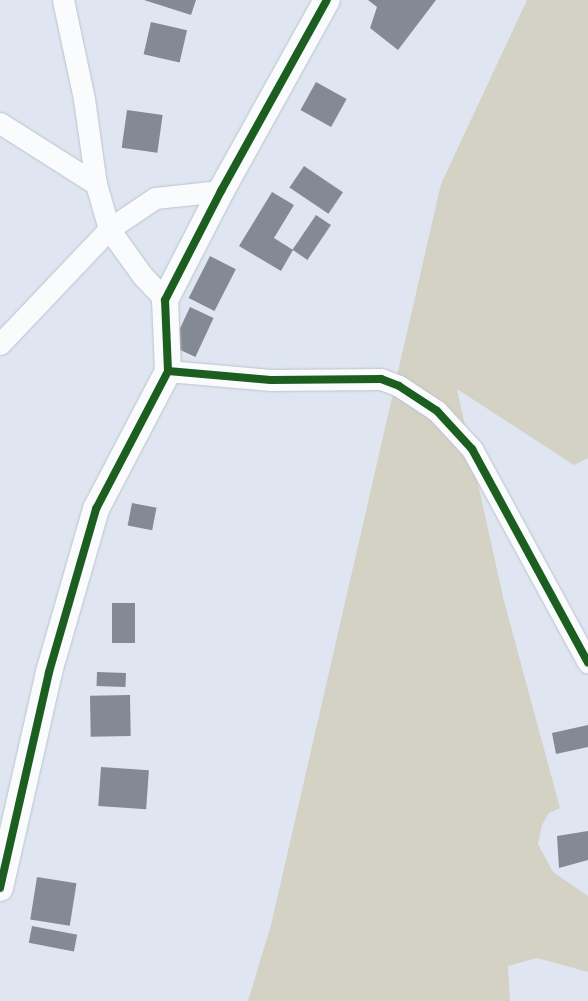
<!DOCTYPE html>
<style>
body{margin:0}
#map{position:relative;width:588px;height:1001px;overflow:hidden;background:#dfe6f2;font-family:Jost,sans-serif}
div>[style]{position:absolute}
.green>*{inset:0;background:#d4d2c5}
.building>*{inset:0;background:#848a93;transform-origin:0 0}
.roads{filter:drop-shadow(0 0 1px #bcc3cc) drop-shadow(0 0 1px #bcc3cc)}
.minor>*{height:21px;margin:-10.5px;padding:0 10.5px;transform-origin:10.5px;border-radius:10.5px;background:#fafbfd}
.tertiary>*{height:26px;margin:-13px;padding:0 13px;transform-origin:13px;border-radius:13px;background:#fafbfd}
.cycleway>*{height:8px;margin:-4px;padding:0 4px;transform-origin:4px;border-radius:4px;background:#1b5e20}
span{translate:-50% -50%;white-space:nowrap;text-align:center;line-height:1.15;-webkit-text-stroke:5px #fff;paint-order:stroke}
</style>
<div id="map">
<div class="green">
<div style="clip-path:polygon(527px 0,588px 0,588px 458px,574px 465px,457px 389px,504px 601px,560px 808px,549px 813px,542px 825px,538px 844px,553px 872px,588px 896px,588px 972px,537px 958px,508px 966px,510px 1001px,248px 1001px,271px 925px,441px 184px)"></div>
</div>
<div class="building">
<div style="clip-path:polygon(144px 0,196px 0,191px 15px)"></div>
<div style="clip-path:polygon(368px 0,436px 0,398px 50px,370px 28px,377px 7px)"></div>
<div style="left:151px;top:22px;width:37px;height:33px;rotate:13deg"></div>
<div style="left:316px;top:82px;width:35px;height:32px;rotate:29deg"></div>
<div style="left:127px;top:110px;width:36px;height:38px;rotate:8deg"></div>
<div style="left:304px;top:166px;width:47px;height:26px;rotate:34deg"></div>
<div style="clip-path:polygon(272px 192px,294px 205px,274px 238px,293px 250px,281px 271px,239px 246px)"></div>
<div style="left:316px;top:215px;width:18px;height:42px;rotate:34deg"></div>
<div style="left:210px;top:256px;width:29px;height:47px;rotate:27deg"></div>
<div style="left:190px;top:307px;width:26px;height:43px;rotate:25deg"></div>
<div style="left:132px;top:503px;width:25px;height:23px;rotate:11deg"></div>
<div style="left:112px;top:603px;width:23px;height:40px"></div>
<div style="left:97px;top:672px;width:29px;height:14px;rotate:2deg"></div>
<div style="left:130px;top:695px;width:41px;height:40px;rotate:89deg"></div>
<div style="clip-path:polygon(588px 725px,588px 747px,556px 754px,552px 733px)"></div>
<div style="left:101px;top:767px;width:48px;height:39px;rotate:4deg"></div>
<div style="clip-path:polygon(588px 831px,588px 860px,559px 868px,557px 836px)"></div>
<div style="left:37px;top:877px;width:40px;height:43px;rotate:9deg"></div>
<div style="left:32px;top:926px;width:46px;height:17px;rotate:11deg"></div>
</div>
<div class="roads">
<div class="minor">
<div style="left:63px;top:0;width:101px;rotate:78deg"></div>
<div style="left:84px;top:99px;width:86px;rotate:82deg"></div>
<div style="left:0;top:123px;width:114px;rotate:32.4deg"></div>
<div style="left:96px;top:184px;width:47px;rotate:73.9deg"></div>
<div style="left:109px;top:229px;width:57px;rotate:54.3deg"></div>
<div style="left:142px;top:275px;width:34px;rotate:47deg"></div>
<div style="left:0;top:344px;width:158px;rotate:-46.5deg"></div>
<div style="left:109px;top:229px;width:55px;rotate:-34deg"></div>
<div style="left:155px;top:198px;width:66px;rotate:-6.1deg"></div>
<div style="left:168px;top:371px;width:103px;rotate:5deg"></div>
<div style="left:271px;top:380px;width:110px;rotate:-0.5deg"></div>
<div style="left:381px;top:379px;width:19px;rotate:21deg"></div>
<div style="left:399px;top:386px;width:45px;rotate:33.3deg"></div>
<div style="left:437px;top:411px;width:52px;rotate:47.4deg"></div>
<div style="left:472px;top:449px;width:243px;rotate:61.5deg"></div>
</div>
<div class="tertiary">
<div style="left:0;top:888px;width:221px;rotate:-77.2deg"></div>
<div style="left:49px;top:672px;width:170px;rotate:-73.9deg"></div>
<div style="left:96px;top:509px;width:156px;rotate:-62.4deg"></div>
<div style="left:168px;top:371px;width:71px;rotate:-92.4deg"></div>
<div style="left:165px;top:300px;width:123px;rotate:-62.8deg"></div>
<div style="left:221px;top:191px;width:218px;rotate:-61deg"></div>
</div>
</div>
<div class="cycleway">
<div style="left:168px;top:371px;width:103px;rotate:5deg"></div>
<div style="left:271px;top:380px;width:110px;rotate:-0.5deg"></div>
<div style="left:381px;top:379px;width:19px;rotate:21deg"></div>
<div style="left:399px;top:386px;width:45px;rotate:33.3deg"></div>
<div style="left:437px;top:411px;width:52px;rotate:47.4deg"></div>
<div style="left:472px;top:449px;width:243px;rotate:61.5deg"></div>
<div style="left:0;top:888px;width:221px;rotate:-77.2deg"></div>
<div style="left:49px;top:672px;width:170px;rotate:-73.9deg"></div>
<div style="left:96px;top:509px;width:156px;rotate:-62.4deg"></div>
<div style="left:168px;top:371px;width:71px;rotate:-92.4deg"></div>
<div style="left:165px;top:300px;width:123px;rotate:-62.8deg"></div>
<div style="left:221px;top:191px;width:218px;rotate:-61deg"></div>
</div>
</div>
